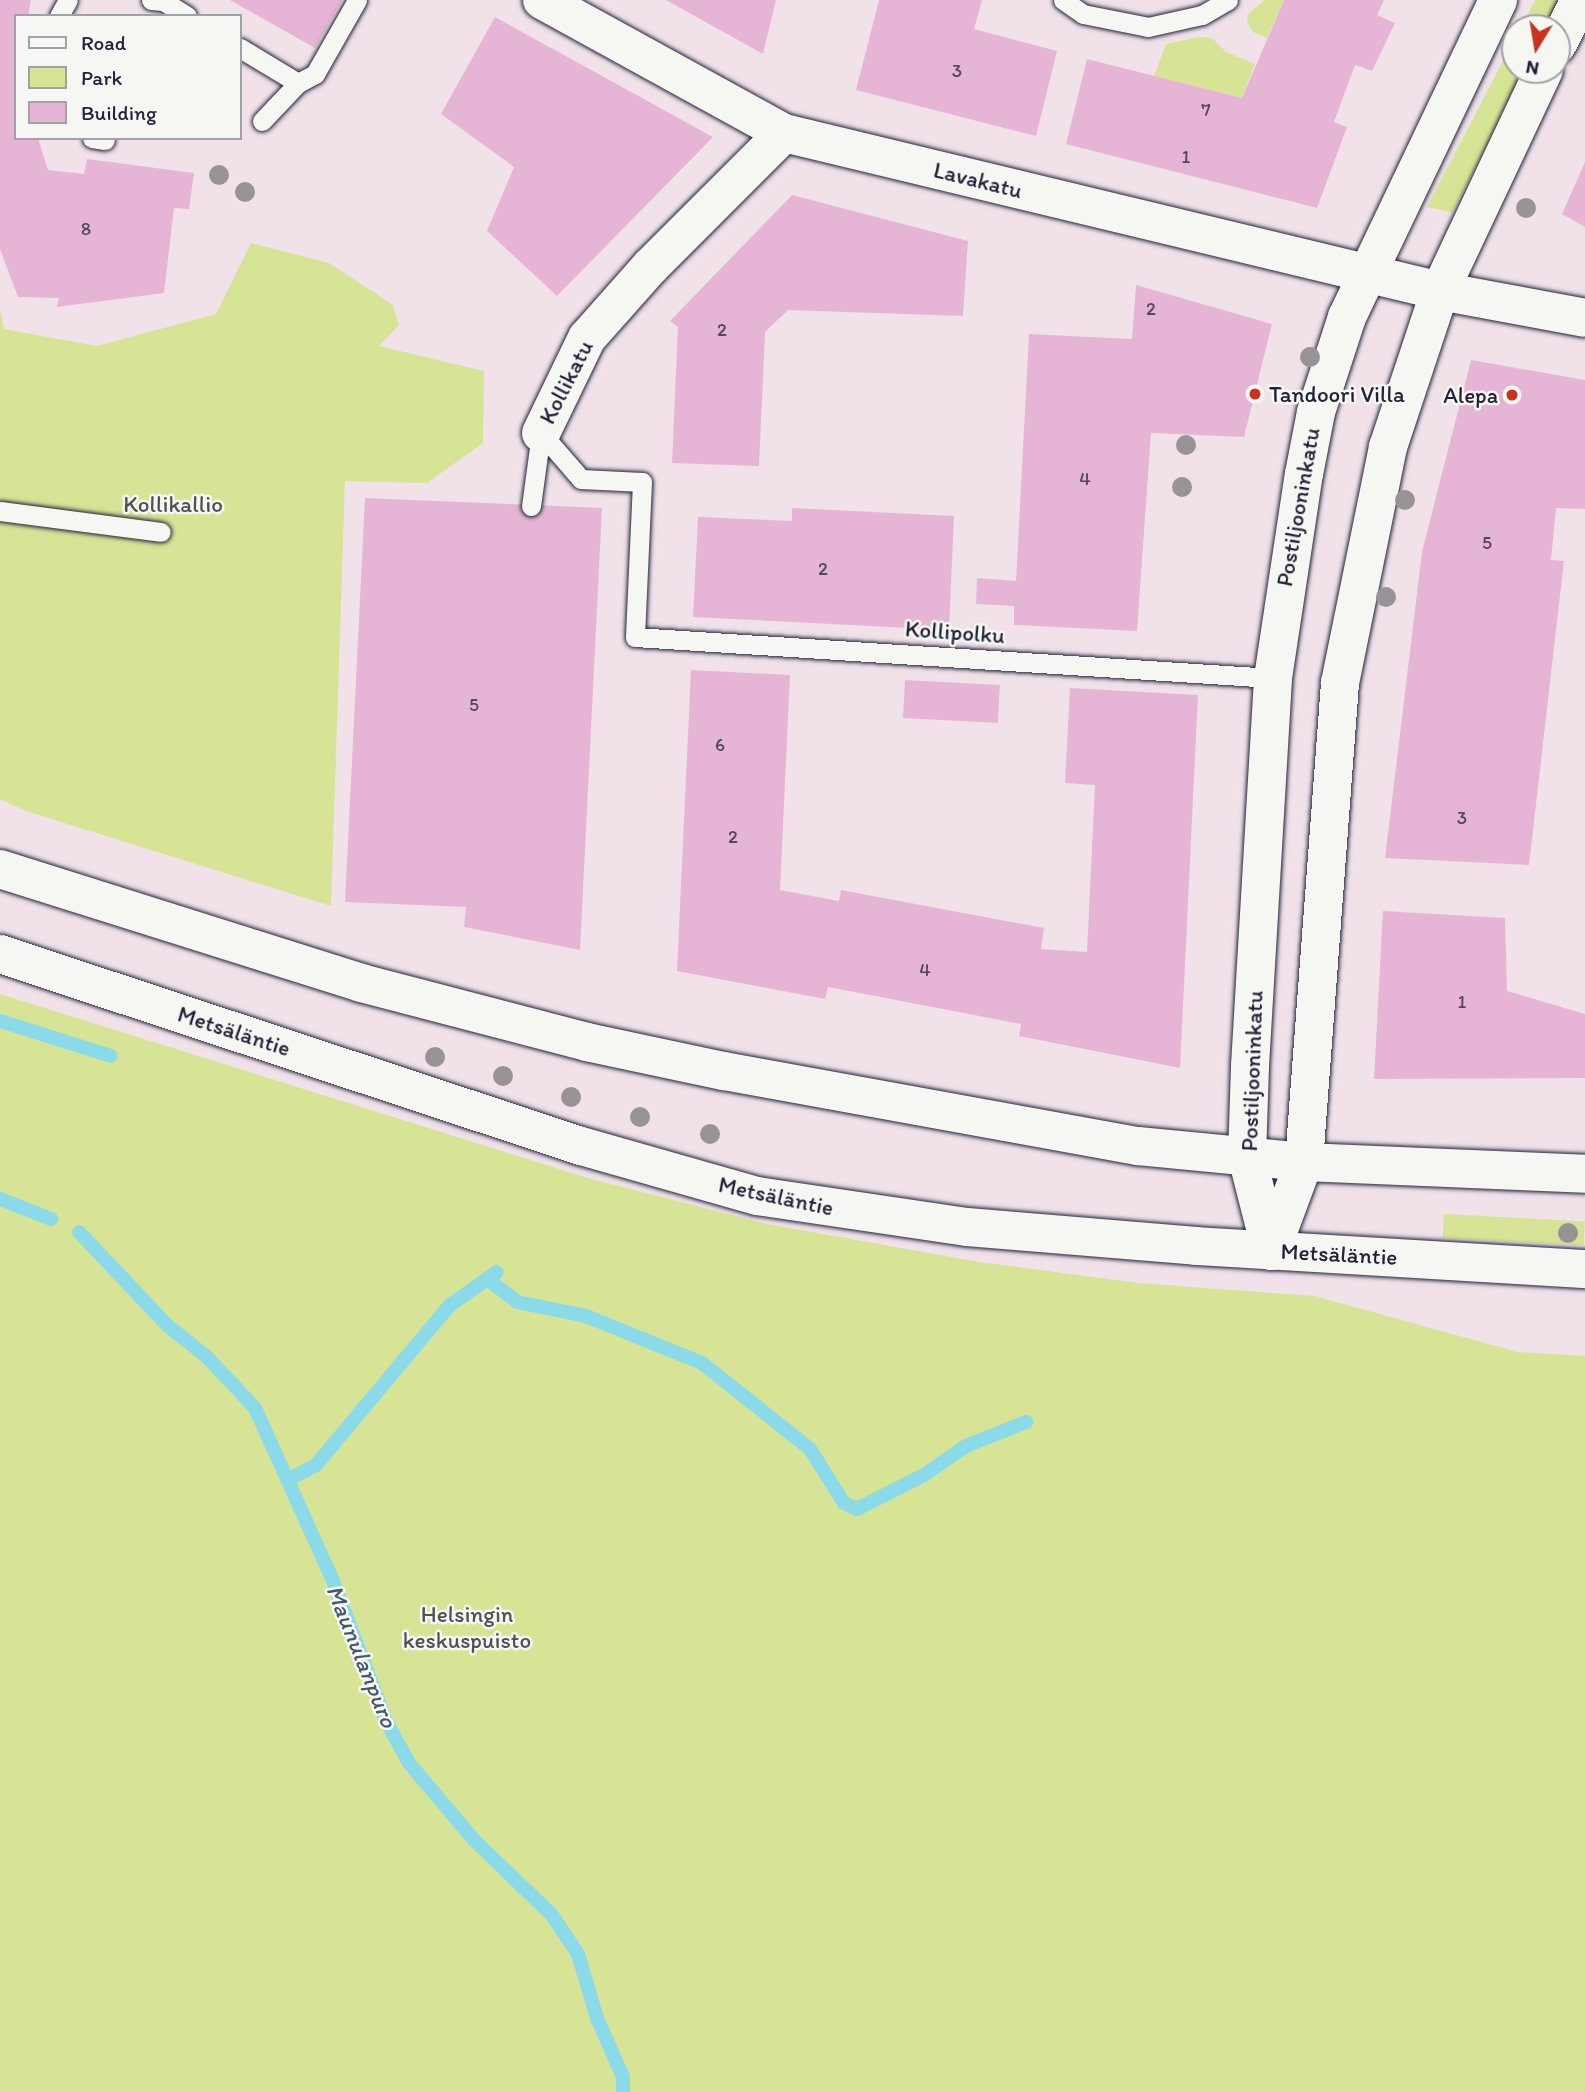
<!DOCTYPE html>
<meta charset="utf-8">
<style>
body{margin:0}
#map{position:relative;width:1585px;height:2092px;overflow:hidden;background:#f1e2e9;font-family:Itim,sans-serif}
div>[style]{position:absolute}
.green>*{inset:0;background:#d7e395;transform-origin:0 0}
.stream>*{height:14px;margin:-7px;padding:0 7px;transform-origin:7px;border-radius:7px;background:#8bdae9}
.building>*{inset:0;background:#e6b5d5;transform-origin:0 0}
.roads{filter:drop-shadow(0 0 2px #22223b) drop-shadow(0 0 2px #22223b)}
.service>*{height:19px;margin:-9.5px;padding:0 9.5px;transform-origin:9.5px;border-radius:9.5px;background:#f6f6f2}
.minor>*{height:38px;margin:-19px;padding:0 19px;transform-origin:19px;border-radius:19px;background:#f6f6f2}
.tertiary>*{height:38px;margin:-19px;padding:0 19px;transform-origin:19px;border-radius:19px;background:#f6f6f2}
.secondary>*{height:38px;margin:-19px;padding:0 19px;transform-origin:19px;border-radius:19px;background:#f6f6f2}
.trees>*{width:20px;height:20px;margin:-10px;border-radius:50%;background:#989396}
.dots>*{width:19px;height:19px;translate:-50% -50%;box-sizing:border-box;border:4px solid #f6f6f2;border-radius:50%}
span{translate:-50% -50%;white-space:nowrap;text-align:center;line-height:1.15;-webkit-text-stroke:5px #f6f6f2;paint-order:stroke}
.number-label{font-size:19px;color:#534762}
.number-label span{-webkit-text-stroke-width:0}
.street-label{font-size:23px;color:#22223b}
.poi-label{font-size:23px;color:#22223b}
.left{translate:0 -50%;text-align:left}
.right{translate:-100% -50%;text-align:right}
.park-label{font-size:23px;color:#4f5252}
.water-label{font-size:24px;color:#42596f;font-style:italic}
.legend{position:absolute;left:14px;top:14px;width:228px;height:126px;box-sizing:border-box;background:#f6f6f2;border:2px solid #a1a1a9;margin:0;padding:9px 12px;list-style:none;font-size:21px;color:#22223b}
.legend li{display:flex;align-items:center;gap:14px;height:35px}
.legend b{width:35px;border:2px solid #a1a1a9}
.north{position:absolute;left:1501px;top:14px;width:70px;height:70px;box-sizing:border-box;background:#f6f6f2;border:2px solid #a1a1a9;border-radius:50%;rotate:191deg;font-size:19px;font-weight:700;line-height:28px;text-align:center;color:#22223b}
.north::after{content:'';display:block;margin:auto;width:24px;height:32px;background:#c8321e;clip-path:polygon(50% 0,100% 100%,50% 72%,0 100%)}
</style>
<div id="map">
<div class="green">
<div style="clip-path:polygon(1265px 0,1284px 0,1267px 38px,1253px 32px,1247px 22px,1248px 14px)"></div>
<div style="clip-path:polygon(1535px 0,1563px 0,1548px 28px,1521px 28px)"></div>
<div style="clip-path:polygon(1198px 37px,1212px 38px,1226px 52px,1255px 64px,1242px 98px,1154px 76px,1166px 44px)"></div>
<div style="clip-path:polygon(1515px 38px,1515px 70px,1526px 70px,1452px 212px,1427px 207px)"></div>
<div style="clip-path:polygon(251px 243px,329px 263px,393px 305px,399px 325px,379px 346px,484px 371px,483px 443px,427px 483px,345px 481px,331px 906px,26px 811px,0 799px,0 309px,4px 329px,97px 346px,216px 314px)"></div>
<div style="clip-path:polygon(0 994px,588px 1178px,767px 1224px,979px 1262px,1139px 1283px,1314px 1296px,1518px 1352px,1585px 1356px,1585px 2092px,0 2092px)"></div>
<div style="left:1444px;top:1214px;width:141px;height:24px;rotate:3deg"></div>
</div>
<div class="stream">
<div style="left:0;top:1021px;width:116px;rotate:17.5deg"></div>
<div style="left:0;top:1199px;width:55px;rotate:21.4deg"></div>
<div style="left:79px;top:1232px;width:128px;rotate:46.6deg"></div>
<div style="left:167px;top:1325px;width:51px;rotate:38.7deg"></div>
<div style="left:207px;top:1357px;width:70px;rotate:46.7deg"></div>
<div style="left:255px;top:1408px;width:184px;rotate:65.7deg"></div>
<div style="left:331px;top:1576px;width:155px;rotate:69.2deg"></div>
<div style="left:386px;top:1721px;width:48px;rotate:61.3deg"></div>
<div style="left:409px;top:1763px;width:101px;rotate:49.8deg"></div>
<div style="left:474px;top:1840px;width:108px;rotate:43.9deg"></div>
<div style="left:552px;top:1915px;width:47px;rotate:56.3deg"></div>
<div style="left:578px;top:1954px;width:67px;rotate:73.5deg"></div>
<div style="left:597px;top:2018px;width:64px;rotate:66.2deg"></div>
<div style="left:623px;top:2077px;width:15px;rotate:90deg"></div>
<div style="left:487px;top:1279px;width:38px;rotate:37deg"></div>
<div style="left:517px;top:1302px;width:70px;rotate:11.5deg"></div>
<div style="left:586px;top:1316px;width:125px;rotate:22.1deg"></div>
<div style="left:702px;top:1363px;width:138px;rotate:38.5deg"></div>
<div style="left:810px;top:1449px;width:64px;rotate:57.8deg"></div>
<div style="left:844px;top:1503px;width:14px;rotate:25deg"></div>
<div style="left:857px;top:1509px;width:75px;rotate:-26.9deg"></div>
<div style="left:924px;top:1475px;width:51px;rotate:-34.6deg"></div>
<div style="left:966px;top:1446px;width:65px;rotate:-21.8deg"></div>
<div style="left:287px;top:1480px;width:33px;rotate:-27deg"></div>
<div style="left:316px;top:1465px;width:209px;rotate:-50.1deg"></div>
<div style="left:450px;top:1305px;width:57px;rotate:-35.1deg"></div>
</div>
<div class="building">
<div style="clip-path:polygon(0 0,31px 0,28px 16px,16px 16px,16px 138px,38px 138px,48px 170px,84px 174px,87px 159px,194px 173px,189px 209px,174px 208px,164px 293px,57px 307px,59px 298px,18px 297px,0 249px)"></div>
<div style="clip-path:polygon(230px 0,342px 0,315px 48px)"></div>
<div style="clip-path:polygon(666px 0,776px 0,763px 54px)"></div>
<div style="clip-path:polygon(879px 0,982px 0,974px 29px,1057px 51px,1036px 136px,856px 90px)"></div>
<div style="clip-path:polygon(1284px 0,1384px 0,1377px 15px,1395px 23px,1372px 71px,1355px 65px,1334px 122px,1347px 127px,1317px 208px,1066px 144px,1087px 59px,1242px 98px)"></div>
<div style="clip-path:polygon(495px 17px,713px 137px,557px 296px,487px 231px,514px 167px,441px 114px)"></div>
<div style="clip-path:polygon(1585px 162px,1585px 227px,1562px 214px)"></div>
<div style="clip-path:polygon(792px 195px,968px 241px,963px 316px,788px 310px,765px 332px,759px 466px,672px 463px,678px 327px,670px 321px)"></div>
<div style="clip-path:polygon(1136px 285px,1272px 324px,1244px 437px,1151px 433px,1137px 631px,1014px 625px,1014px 606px,976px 604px,977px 578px,1016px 581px,1029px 334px,1132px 339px)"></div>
<div style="clip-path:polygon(1471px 360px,1585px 380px,1585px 509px,1556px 508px,1551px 560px,1564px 561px,1529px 865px,1385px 858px,1422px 552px)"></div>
<div style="clip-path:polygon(365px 498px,602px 508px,580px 950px,464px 927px,466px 907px,345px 902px)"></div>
<div style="clip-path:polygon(792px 508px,954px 516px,949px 630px,693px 617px,698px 517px,792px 521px)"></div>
<div style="clip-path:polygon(691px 670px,790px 675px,780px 890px,839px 901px,841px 890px,1044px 928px,1041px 949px,1087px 952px,1095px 785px,1065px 783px,1070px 688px,1198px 695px,1180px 1068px,1019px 1036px,1021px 1024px,828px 987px,825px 999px,677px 971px)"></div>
<div style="left:905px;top:680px;width:95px;height:38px;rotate:3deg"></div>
<div style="clip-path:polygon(1383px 911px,1505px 918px,1507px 991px,1585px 1014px,1585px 1078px,1374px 1079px)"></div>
</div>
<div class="roads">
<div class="service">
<div style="left:151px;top:0;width:12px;rotate:5deg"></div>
<div style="left:163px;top:1px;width:28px;rotate:32deg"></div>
<div style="left:1063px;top:0;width:24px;rotate:35deg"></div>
<div style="left:1083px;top:14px;width:66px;rotate:11.3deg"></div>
<div style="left:1148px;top:27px;width:55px;rotate:-12.5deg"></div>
<div style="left:1202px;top:15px;width:30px;rotate:-30deg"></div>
<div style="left:59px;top:16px;width:18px;rotate:-61deg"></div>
<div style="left:240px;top:48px;width:68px;rotate:31.1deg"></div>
<div style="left:298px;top:83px;width:19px;rotate:-28deg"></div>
<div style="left:315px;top:74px;width:85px;rotate:-60.4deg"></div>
<div style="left:262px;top:121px;width:52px;rotate:-46.5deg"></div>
<div style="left:92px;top:138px;width:13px;rotate:9deg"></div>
<div style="left:541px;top:433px;width:61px;rotate:49deg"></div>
<div style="left:581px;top:479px;width:61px;rotate:2.8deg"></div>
<div style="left:642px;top:482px;width:155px;rotate:92.6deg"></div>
<div style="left:635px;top:637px;width:639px;rotate:3.68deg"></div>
<div style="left:531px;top:506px;width:74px;rotate:-82.2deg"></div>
<div style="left:0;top:511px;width:162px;rotate:7.4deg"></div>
</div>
<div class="minor">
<div style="left:542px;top:0;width:276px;rotate:28.8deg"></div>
<div style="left:784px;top:133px;width:675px;rotate:13.54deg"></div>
<div style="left:1440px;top:291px;width:147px;rotate:10.5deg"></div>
<div style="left:541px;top:433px;width:106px;rotate:-64.2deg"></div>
<div style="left:587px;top:338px;width:96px;rotate:-48.4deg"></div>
<div style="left:651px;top:266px;width:188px;rotate:-45deg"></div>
</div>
<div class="tertiary">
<div style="left:1557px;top:45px;width:51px;rotate:-62.9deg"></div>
<div style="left:1271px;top:1251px;width:97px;rotate:-104.3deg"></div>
<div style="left:1247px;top:1157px;width:91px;rotate:-88.1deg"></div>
<div style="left:1250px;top:1066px;width:389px;rotate:-86.6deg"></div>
<div style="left:1273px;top:678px;width:206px;rotate:-81.4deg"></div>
<div style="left:1304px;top:474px;width:63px;rotate:-79deg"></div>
<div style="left:1316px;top:412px;width:100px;rotate:-71.9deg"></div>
<div style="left:1347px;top:317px;width:351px;rotate:-64.5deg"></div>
<div style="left:1271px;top:1251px;width:95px;rotate:-69.7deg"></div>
<div style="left:1304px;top:1162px;width:480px;rotate:-85.7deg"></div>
<div style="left:1340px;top:683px;width:241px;rotate:-78.5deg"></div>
<div style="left:1388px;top:447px;width:164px;rotate:-71.6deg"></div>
<div style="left:1440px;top:291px;width:244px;rotate:-64.8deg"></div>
</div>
<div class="secondary">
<div style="left:0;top:869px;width:379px;rotate:17.5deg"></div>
<div style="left:361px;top:983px;width:234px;rotate:14.6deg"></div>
<div style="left:587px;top:1042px;width:140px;rotate:12deg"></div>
<div style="left:724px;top:1071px;width:421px;rotate:10.3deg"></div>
<div style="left:1138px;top:1146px;width:167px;rotate:5.5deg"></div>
<div style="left:1304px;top:1162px;width:281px;rotate:2.4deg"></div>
<div style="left:0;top:954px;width:612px;rotate:18.29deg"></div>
<div style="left:581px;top:1146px;width:183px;rotate:15.9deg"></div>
<div style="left:757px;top:1196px;width:212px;rotate:8.4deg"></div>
<div style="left:967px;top:1227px;width:230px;rotate:4.7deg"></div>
<div style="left:1196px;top:1246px;width:390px;rotate:3.4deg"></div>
</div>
</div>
<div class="trees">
<div style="left:219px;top:175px"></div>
<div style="left:245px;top:192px"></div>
<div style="left:1526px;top:208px"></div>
<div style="left:1310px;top:357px"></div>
<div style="left:1186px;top:445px"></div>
<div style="left:1182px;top:487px"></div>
<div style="left:1405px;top:500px"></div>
<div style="left:1386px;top:597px"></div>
<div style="left:435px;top:1057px"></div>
<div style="left:503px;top:1076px"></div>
<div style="left:571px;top:1097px"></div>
<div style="left:640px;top:1117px"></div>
<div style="left:710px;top:1134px"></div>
<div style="left:1568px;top:1233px"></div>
</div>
<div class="dots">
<div style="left:1255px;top:394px;background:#c8321e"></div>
<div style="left:1512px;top:395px;background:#c8321e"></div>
</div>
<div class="number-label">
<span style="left:957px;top:71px">3</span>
<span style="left:1206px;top:110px">7</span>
<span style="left:1186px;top:157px">1</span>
<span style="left:86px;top:229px">8</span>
<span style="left:1151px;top:309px">2</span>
<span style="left:722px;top:330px">2</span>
<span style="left:1085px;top:479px">4</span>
<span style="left:1487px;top:543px">5</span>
<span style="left:823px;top:569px">2</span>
<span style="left:474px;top:705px">5</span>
<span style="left:720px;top:745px">6</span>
<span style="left:1462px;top:818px">3</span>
<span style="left:733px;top:837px">2</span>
<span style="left:925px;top:970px">4</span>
<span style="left:1462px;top:1002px">1</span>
</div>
<div class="street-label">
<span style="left:978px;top:180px;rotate:14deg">Lavakatu</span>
<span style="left:566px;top:382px;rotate:-63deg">Kollikatu</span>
<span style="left:1298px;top:507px;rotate:-80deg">Postiljooninkatu</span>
<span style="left:955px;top:632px;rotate:4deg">Kollipolku</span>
<span style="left:234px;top:1031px;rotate:18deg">Metsäläntie</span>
<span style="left:1252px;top:1071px;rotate:-88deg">Postiljooninkatu</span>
<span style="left:776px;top:1196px;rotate:12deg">Metsäläntie</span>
<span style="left:1339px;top:1254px;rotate:3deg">Metsäläntie</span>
</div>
<div class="poi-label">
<span class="left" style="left:1269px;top:394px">Tandoori Villa</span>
<span class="right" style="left:1498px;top:395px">Alepa</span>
</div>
<div class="park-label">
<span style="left:173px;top:504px">Kollikallio</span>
<span style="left:467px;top:1627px">Helsingin<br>keskuspuisto</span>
</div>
<div class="water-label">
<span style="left:362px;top:1656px;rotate:68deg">Maunulanpuro</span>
</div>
<ul class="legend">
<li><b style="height:9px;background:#f6f6f2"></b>Road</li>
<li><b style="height:19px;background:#d7e395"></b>Park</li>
<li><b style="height:19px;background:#e6b5d5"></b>Building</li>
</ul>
<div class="north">N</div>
</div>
